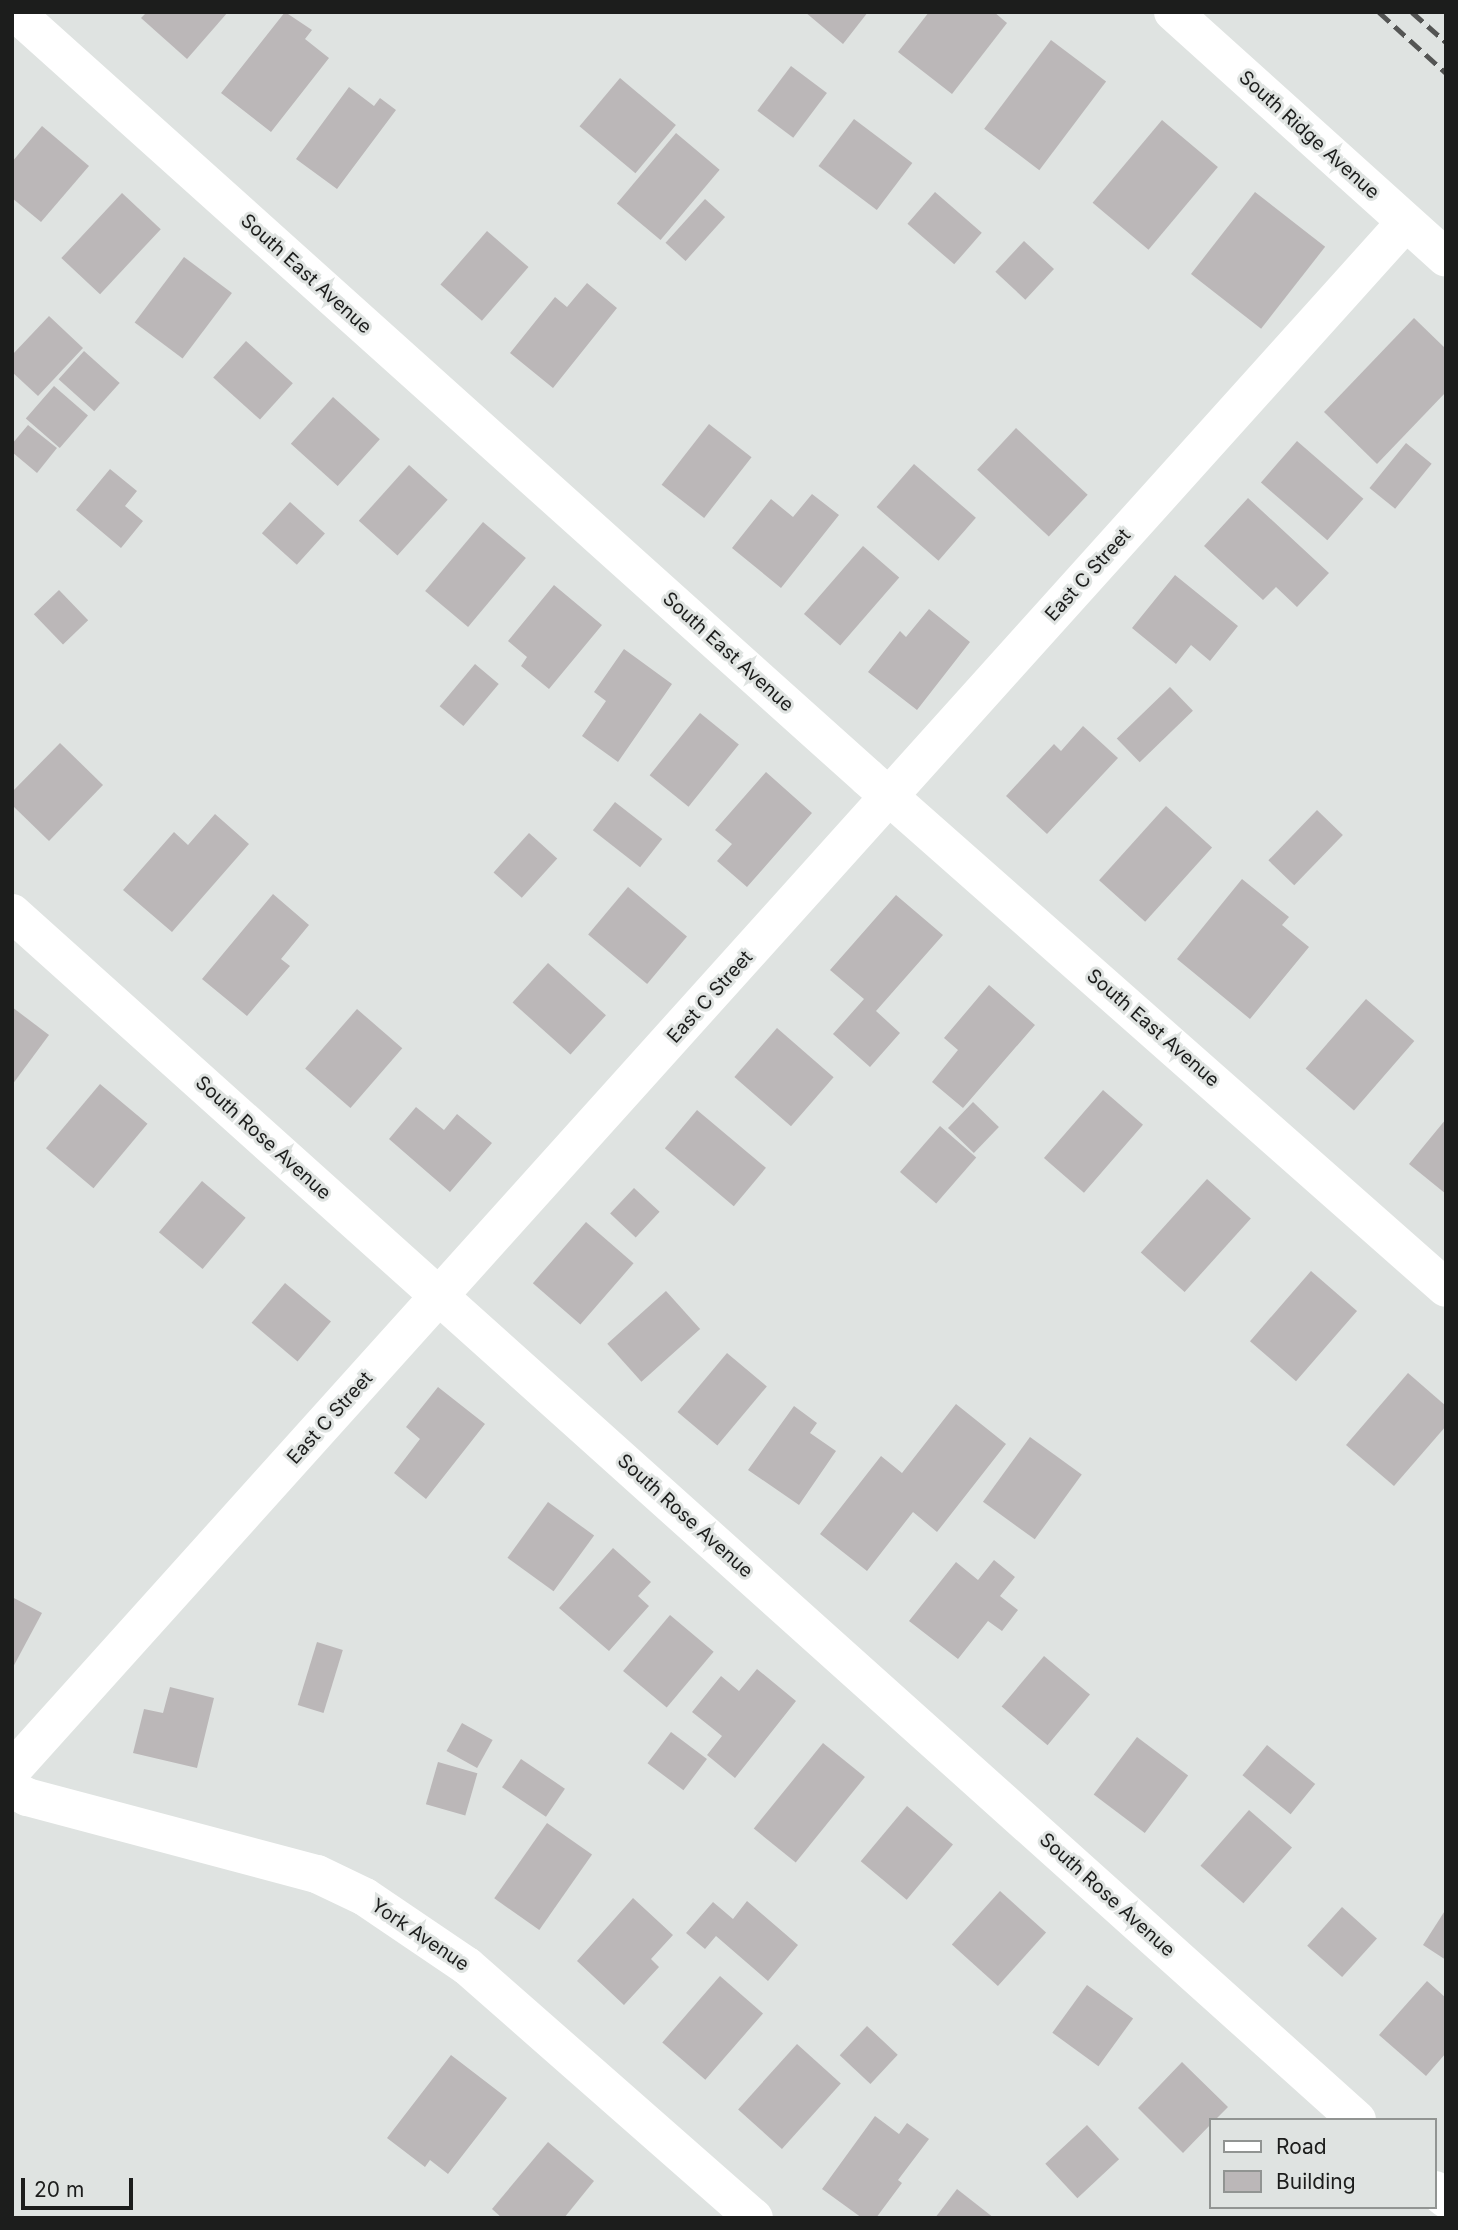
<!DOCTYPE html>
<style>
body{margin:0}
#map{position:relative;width:1458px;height:2230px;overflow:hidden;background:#dfe3e1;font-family:Inter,sans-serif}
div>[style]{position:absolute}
.building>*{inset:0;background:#bbb7b8;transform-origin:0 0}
.minor>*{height:38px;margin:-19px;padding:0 19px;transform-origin:19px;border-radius:19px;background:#fff}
.rail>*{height:5px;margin-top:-2.5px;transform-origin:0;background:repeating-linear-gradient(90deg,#545554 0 14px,transparent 0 21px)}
span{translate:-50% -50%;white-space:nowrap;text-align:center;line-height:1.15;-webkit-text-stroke:6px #dfe3e1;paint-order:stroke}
.street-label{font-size:19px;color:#1c1d1c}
.frame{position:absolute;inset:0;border:14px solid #1c1d1c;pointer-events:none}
.legend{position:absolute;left:1209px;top:2118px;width:228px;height:91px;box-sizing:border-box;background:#dfe3e1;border:2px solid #919492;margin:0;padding:9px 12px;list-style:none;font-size:21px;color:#1c1d1c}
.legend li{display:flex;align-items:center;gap:14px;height:35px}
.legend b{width:35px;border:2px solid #919492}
.scale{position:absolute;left:21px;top:2178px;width:112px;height:32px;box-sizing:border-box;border:4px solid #1c1d1c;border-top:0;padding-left:9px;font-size:21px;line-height:24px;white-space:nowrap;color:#1c1d1c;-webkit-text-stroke:5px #dfe3e1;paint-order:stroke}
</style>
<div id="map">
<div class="building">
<div style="clip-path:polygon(147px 12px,228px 12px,187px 59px,141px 18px)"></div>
<div style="clip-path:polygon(285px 12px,312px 30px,305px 39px,329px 58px,271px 132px,221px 93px)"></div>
<div style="clip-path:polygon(805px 12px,868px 12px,843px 44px)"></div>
<div style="clip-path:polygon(929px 12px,994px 12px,1007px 23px,952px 94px,898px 52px)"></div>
<div style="left:1051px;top:40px;width:69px;height:111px;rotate:37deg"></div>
<div style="left:791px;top:66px;width:45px;height:56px;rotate:37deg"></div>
<div style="left:620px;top:78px;width:73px;height:63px;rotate:40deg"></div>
<div style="clip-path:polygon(349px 87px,374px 106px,380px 98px,396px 110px,337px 189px,296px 159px)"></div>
<div style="left:854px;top:119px;width:73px;height:59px;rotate:37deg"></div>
<div style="left:1162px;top:120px;width:73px;height:108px;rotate:40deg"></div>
<div style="clip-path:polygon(42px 126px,89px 166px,41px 222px,12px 198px,12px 162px)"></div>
<div style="left:676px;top:133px;width:57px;height:92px;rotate:40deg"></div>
<div style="left:935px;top:192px;width:62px;height:42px;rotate:41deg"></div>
<div style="left:1255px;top:192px;width:89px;height:104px;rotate:38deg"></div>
<div style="left:122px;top:193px;width:53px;height:89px;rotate:43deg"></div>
<div style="left:705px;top:199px;width:27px;height:59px;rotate:42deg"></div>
<div style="left:487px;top:231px;width:55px;height:71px;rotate:41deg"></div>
<div style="left:1024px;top:241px;width:41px;height:42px;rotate:43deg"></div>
<div style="left:184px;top:257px;width:60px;height:82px;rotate:37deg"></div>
<div style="clip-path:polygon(587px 283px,617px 308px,553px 388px,510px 353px,555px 297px,567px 307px)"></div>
<div style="clip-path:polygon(49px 316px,83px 348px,38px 396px,12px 372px,12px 355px)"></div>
<div style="clip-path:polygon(1414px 318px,1446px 349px,1446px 392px,1377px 464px,1324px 412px)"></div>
<div style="left:246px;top:341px;width:63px;height:49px;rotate:42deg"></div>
<div style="left:84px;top:351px;width:48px;height:38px;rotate:42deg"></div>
<div style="left:54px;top:386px;width:45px;height:43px;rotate:41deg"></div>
<div style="left:333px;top:397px;width:63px;height:63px;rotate:42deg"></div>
<div style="left:709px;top:424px;width:54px;height:77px;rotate:38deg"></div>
<div style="clip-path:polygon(28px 425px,57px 448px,37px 473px,12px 452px,12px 444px)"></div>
<div style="left:1016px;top:428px;width:98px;height:57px;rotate:43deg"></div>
<div style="left:1297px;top:441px;width:88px;height:55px;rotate:41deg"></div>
<div style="left:1406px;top:443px;width:33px;height:58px;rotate:39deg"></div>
<div style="left:914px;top:464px;width:82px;height:57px;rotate:41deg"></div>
<div style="left:409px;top:465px;width:52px;height:75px;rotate:42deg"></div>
<div style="clip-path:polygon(110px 469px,137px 491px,125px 506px,143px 521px,121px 548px,76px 510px)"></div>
<div style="clip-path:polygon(812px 494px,839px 515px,781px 588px,732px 548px,771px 499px,793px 517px)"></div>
<div style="clip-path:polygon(1248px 498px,1329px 573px,1297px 607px,1276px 587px,1263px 600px,1204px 546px)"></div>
<div style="left:290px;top:502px;width:47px;height:42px;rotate:42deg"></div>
<div style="left:483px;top:522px;width:56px;height:90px;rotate:40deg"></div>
<div style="left:863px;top:546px;width:48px;height:90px;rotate:41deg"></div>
<div style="clip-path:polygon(1175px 575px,1238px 626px,1210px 661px,1191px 645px,1176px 664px,1132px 628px)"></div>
<div style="clip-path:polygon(554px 585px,602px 625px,549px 689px,521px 666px,527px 657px,508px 641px)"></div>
<div style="left:59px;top:590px;width:42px;height:35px;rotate:46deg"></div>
<div style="clip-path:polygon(929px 609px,970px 642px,917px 710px,868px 672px,900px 631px,906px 637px)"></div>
<div style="clip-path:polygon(624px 649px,672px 684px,618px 762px,582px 736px,606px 701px,594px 692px)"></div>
<div style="left:475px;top:664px;width:31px;height:55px;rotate:40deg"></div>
<div style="left:1170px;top:687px;width:33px;height:74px;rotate:46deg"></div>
<div style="left:700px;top:713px;width:50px;height:80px;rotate:39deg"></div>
<div style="clip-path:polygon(1083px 726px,1118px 758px,1047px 834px,1006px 796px,1054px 744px,1061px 751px)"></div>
<div style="clip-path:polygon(60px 743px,103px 785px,49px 841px,12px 805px,12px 792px)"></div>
<div style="clip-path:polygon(766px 772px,812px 813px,747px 887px,717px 861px,732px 844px,715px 830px)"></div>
<div style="left:615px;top:802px;width:60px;height:36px;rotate:38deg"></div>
<div style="left:1166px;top:806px;width:62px;height:100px;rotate:42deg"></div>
<div style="left:1317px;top:810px;width:36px;height:70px;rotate:44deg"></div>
<div style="clip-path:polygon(215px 814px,249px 844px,172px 932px,123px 890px,174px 832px,188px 845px)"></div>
<div style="left:529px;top:833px;width:38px;height:53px;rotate:42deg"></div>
<div style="clip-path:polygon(1242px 879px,1289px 917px,1282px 925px,1309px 947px,1250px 1019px,1177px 959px)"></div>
<div style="left:628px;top:887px;width:77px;height:62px;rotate:40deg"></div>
<div style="clip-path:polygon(273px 894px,309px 925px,281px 959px,290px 966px,247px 1016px,202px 979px)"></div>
<div style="clip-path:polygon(896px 895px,943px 935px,876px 1011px,900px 1033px,870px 1067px,833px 1034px,864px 999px,830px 970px)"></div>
<div style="left:548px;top:963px;width:78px;height:53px;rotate:42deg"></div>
<div style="clip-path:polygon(989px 985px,1035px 1025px,963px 1108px,932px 1082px,958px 1050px,944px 1038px)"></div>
<div style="left:1366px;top:999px;width:64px;height:92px;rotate:41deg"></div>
<div style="clip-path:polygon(12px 1007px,49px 1035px,12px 1085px)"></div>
<div style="left:357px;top:1009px;width:60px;height:79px;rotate:41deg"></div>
<div style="left:777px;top:1028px;width:75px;height:65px;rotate:41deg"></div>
<div style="left:100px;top:1084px;width:62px;height:84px;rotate:40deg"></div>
<div style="left:1103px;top:1090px;width:53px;height:90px;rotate:41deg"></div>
<div style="left:973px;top:1102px;width:36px;height:36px;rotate:44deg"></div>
<div style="clip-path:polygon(416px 1107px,444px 1130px,457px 1114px,492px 1143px,450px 1192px,389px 1139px)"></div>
<div style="left:697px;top:1110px;width:90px;height:50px;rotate:40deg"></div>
<div style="clip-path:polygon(1446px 1119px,1446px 1194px,1409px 1164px)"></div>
<div style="left:940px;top:1126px;width:48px;height:61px;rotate:41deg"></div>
<div style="left:1207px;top:1179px;width:59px;height:99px;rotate:42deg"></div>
<div style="left:202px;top:1181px;width:57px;height:67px;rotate:40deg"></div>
<div style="left:634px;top:1188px;width:35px;height:35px;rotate:43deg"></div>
<div style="left:586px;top:1222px;width:63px;height:81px;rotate:41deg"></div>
<div style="left:1311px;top:1271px;width:61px;height:93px;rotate:41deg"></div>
<div style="left:285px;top:1283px;width:60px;height:52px;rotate:40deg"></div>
<div style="left:666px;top:1291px;width:51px;height:79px;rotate:48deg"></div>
<div style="left:727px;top:1353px;width:52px;height:77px;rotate:40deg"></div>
<div style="clip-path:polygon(1408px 1373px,1446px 1406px,1446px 1426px,1394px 1486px,1346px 1445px)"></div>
<div style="clip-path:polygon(438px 1387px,485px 1424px,426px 1499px,394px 1473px,420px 1439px,406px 1427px)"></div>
<div style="clip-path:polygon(956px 1404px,1006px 1444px,937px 1532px,913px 1512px,867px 1571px,820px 1534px,881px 1456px,902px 1473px)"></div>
<div style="clip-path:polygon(794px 1406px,817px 1423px,810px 1433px,836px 1451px,799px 1505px,748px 1470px)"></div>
<div style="left:1030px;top:1437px;width:64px;height:80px;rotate:36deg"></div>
<div style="left:548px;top:1502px;width:57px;height:69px;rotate:36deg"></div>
<div style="clip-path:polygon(613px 1548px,651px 1582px,638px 1596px,649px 1606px,609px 1651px,559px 1608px)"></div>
<div style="clip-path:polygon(994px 1560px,1015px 1577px,1000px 1596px,1018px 1610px,1002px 1631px,988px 1621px,958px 1659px,909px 1621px,956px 1562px,978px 1580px)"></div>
<div style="clip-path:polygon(12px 1597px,42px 1613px,12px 1669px)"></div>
<div style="left:670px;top:1615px;width:57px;height:73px;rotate:40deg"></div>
<div style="left:317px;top:1642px;width:27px;height:66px;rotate:17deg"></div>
<div style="left:1044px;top:1656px;width:60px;height:66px;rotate:40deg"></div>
<div style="clip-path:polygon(757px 1669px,796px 1701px,735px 1778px,707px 1755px,722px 1736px,692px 1712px,721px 1676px,739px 1691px)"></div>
<div style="clip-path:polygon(170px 1687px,214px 1698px,197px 1768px,133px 1753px,144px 1709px,163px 1713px)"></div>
<div style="left:462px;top:1723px;width:35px;height:32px;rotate:29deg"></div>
<div style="left:671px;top:1732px;width:45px;height:39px;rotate:37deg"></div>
<div style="left:1137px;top:1737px;width:64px;height:72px;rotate:37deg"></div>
<div style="left:823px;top:1743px;width:54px;height:110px;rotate:39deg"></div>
<div style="left:1267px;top:1745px;width:62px;height:39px;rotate:39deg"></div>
<div style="left:521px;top:1759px;width:53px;height:34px;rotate:34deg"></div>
<div style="left:438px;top:1762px;width:41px;height:44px;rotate:16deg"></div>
<div style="left:907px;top:1806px;width:60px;height:72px;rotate:40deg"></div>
<div style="left:1249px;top:1810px;width:57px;height:74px;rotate:41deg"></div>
<div style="left:547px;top:1823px;width:55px;height:92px;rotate:35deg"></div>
<div style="left:1000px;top:1891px;width:62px;height:72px;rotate:42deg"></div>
<div style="clip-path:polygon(633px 1898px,673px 1935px,651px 1959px,659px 1967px,624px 2005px,577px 1961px)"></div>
<div style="clip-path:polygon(747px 1901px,798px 1945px,768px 1981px,716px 1936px,705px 1949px,686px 1933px,713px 1902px,733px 1919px)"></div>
<div style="left:1342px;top:1907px;width:47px;height:52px;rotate:42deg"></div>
<div style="clip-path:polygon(1446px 1909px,1446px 1960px,1423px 1945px)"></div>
<div style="left:720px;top:1976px;width:57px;height:88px;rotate:41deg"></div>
<div style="clip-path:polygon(1427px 1981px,1446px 1998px,1446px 2053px,1426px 2076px,1379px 2035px)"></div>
<div style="left:1087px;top:1985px;width:57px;height:59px;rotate:36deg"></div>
<div style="left:867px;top:2026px;width:42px;height:40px;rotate:43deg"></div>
<div style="left:797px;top:2044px;width:59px;height:88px;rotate:42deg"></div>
<div style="clip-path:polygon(451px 2055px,507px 2098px,448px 2174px,430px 2160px,425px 2167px,387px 2138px)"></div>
<div style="clip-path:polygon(1182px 2062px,1228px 2107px,1215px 2120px,1211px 2120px,1211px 2124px,1183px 2153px,1138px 2108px)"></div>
<div style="clip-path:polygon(875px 2116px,899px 2134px,907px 2123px,929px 2139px,898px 2180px,902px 2183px,876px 2218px,862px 2218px,822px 2189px)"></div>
<div style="left:1087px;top:2125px;width:47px;height:57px;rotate:47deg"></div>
<div style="clip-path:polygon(548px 2142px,594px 2181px,564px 2218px,502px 2218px,492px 2209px)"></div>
<div style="clip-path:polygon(957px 2189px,994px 2218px,935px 2218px)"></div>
</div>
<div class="minor">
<div style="left:15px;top:12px;width:1145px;rotate:41.92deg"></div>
<div style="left:867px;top:777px;width:772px;rotate:41.43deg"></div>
<div style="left:1173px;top:12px;width:367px;rotate:42deg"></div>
<div style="left:12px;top:913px;width:1807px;rotate:41.9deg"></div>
<div style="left:12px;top:1770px;width:2082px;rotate:-48deg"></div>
<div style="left:12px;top:1789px;width:17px;rotate:28deg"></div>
<div style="left:27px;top:1797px;width:300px;rotate:14.9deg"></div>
<div style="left:317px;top:1874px;width:53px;rotate:25.6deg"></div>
<div style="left:365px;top:1897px;width:123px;rotate:34.1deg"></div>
<div style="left:467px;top:1966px;width:382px;rotate:41.3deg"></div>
<div style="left:1435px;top:2190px;width:14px;rotate:39deg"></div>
</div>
<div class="rail">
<div style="left:1379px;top:12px;width:91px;rotate:42.3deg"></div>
<div style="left:1412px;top:12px;width:45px;rotate:41.4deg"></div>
</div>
<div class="street-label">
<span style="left:1309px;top:135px;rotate:42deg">South Ridge Avenue</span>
<span style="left:306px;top:274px;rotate:42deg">South East Avenue</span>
<span style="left:1088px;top:575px;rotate:-48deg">East C Street</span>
<span style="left:728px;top:652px;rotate:42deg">South East Avenue</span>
<span style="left:710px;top:997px;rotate:-48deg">East C Street</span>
<span style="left:1153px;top:1028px;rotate:41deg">South East Avenue</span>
<span style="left:263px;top:1138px;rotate:42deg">South Rose Avenue</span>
<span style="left:330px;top:1418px;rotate:-48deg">East C Street</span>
<span style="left:685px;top:1516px;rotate:42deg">South Rose Avenue</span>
<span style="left:1107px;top:1895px;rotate:42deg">South Rose Avenue</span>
<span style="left:420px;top:1935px;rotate:34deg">York Avenue</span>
</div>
<div class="frame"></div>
<ul class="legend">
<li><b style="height:9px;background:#fff"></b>Road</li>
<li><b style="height:19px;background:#bbb7b8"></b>Building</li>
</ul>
<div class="scale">20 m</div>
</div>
